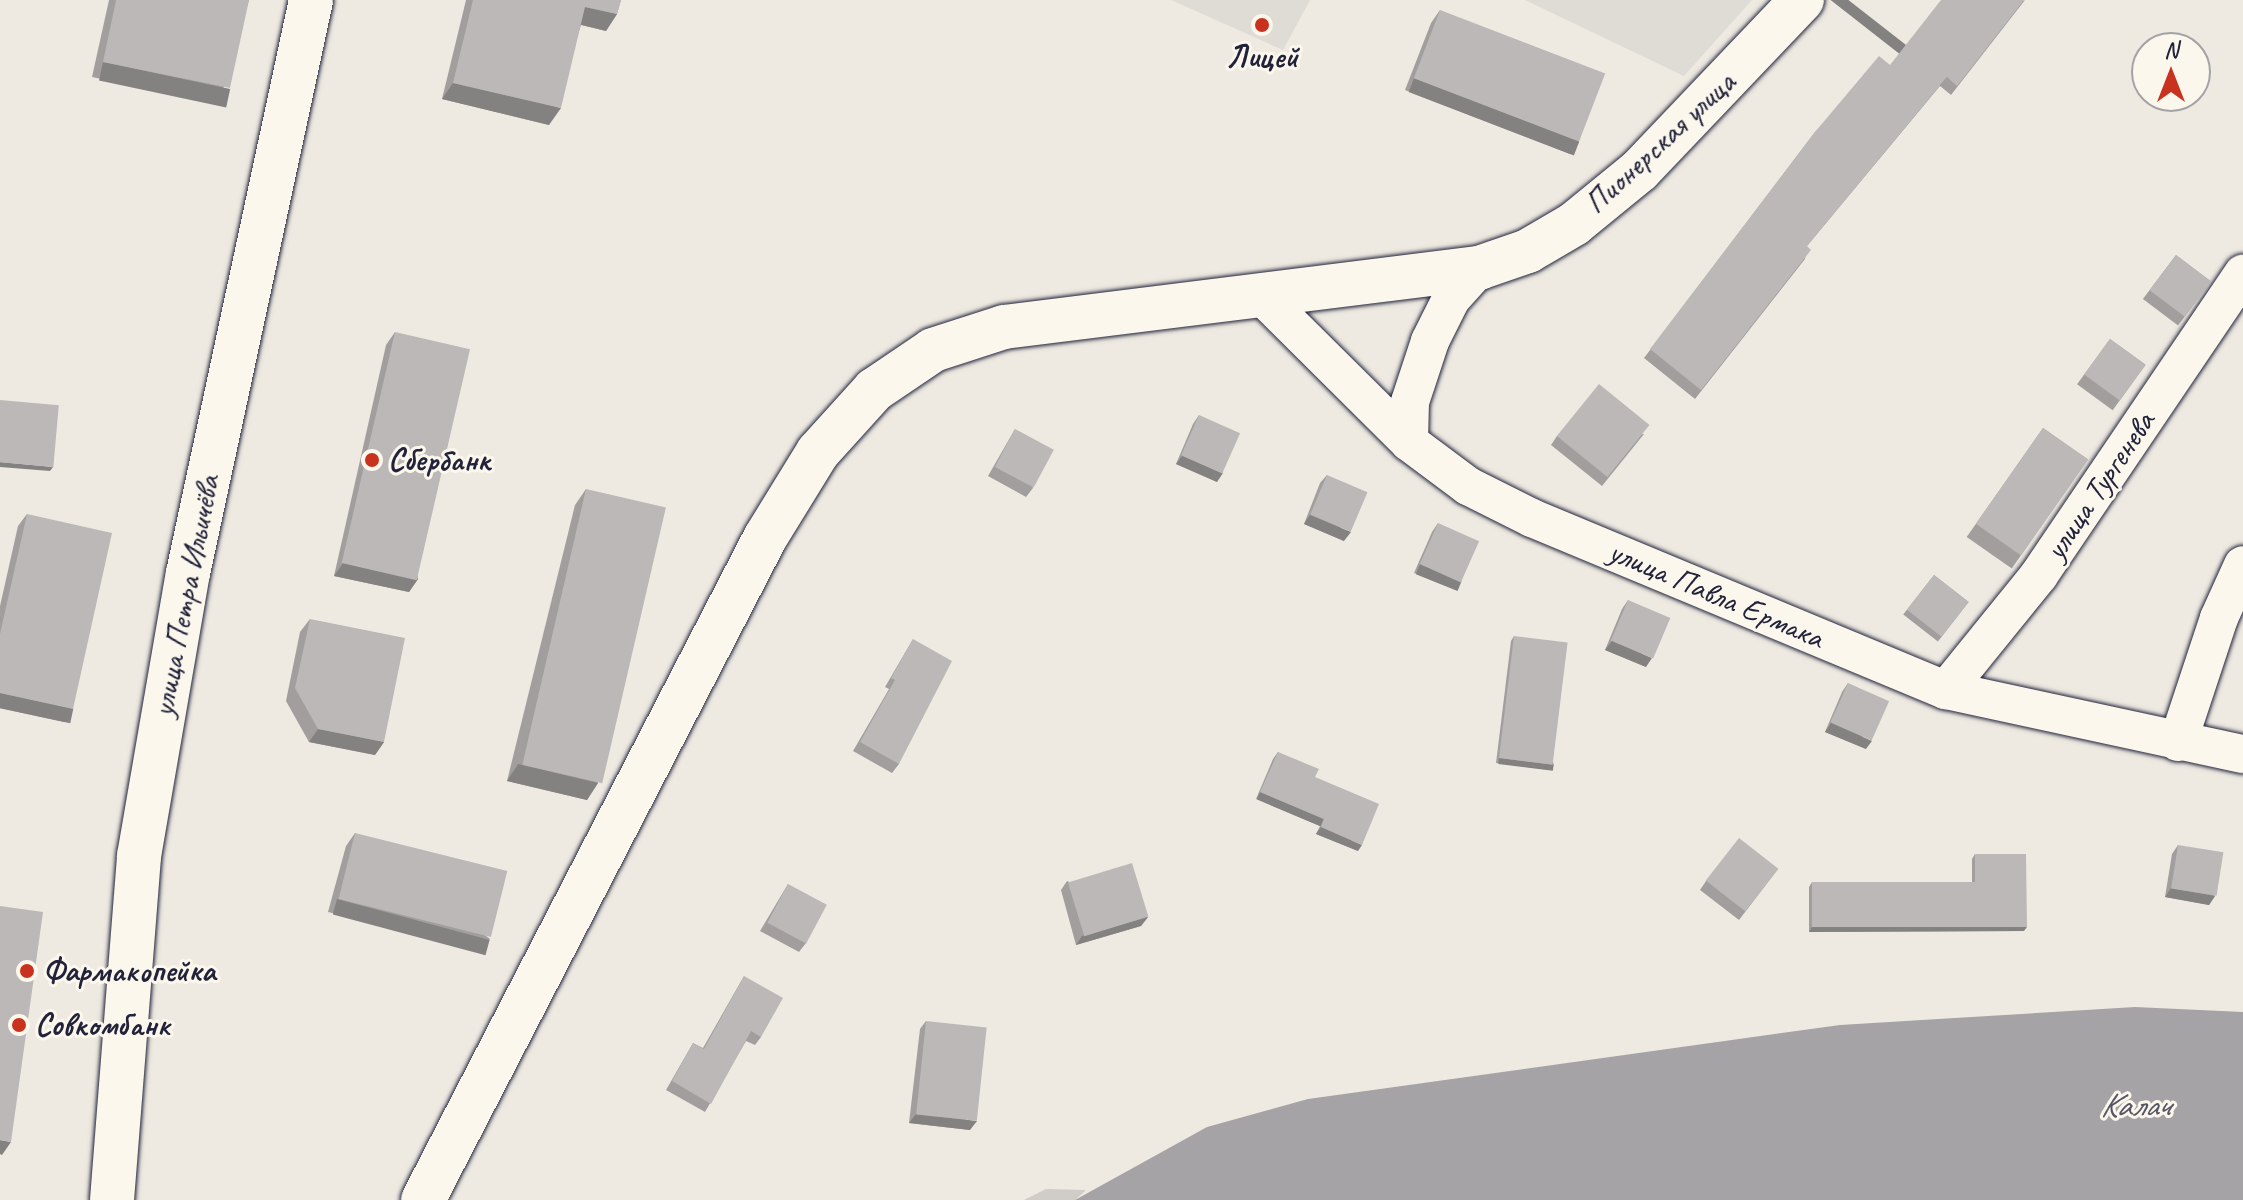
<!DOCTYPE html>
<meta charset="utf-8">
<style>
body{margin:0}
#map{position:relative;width:2243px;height:1200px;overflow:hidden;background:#eeeae2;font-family:Caveat,sans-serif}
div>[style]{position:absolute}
.built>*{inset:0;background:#dfdbd5}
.green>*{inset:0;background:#d0cdc9}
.water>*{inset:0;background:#a6a3a7}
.roads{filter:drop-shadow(0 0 2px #22223b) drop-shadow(0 0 2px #22223b)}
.minor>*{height:38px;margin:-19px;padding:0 19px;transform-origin:19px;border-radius:19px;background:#fbf7ec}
.tertiary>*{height:44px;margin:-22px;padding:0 22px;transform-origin:22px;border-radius:22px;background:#fbf7ec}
.secondary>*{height:44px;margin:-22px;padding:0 22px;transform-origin:22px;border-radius:22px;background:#fbf7ec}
.wall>*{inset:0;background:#a29e9e;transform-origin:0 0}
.shaded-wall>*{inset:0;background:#848181;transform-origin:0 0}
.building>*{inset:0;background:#bcb8b8;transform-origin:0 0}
.dots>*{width:22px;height:22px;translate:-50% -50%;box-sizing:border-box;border:4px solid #fbf7ec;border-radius:50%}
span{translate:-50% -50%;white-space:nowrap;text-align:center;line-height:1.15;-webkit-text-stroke:6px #fbf7ec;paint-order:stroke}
.poi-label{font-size:32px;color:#22223b;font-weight:700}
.left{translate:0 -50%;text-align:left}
.street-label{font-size:32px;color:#22223b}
.water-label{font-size:34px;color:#575666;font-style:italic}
.north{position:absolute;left:2131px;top:32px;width:80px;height:80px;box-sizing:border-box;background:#fbf7ec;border:2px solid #a4a2a5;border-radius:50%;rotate:0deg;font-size:22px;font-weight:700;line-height:32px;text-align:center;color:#22223b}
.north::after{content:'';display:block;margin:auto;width:28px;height:36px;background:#c8321e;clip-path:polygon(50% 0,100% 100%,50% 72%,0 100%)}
</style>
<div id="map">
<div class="built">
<div style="clip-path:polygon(1171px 0,1310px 0,1283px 50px)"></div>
<div style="clip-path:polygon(1525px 0,1752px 0,1684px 76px)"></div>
</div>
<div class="green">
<div style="clip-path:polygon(1046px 1189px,1086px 1190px,1075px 1200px,1024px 1200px)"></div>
</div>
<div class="water">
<div style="clip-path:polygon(2135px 1007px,2243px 1012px,2243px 1200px,1075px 1200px,1207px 1127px,1308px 1099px,1840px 1025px)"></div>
</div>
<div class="roads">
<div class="minor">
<div style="left:1262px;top:296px;width:207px;rotate:44.8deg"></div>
<div style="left:1409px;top:442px;width:74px;rotate:36.7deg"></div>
<div style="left:1468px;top:486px;width:72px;rotate:26.6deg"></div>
<div style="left:1532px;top:518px;width:448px;rotate:22.6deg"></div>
<div style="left:1946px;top:690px;width:304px;rotate:12.2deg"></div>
<div style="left:1409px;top:442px;width:40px;rotate:-88.6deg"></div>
<div style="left:1410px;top:402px;width:64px;rotate:-71.8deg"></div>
<div style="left:1430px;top:341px;width:47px;rotate:-63.4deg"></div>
<div style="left:1451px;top:299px;width:42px;rotate:-47.9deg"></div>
<div style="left:1946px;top:690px;width:148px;rotate:-51deg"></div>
<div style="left:2039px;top:575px;width:364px;rotate:-55.9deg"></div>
<div style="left:2178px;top:742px;width:131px;rotate:-71.7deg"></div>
<div style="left:2219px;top:618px;width:58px;rotate:-65.6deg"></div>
</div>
<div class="tertiary">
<div style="left:423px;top:1200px;width:745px;rotate:-62.68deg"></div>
<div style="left:765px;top:538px;width:101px;rotate:-58.4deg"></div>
<div style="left:818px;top:452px;width:84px;rotate:-47.9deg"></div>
<div style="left:874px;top:390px;width:71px;rotate:-34.1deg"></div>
<div style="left:933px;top:350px;width:75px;rotate:-17.9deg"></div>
<div style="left:1004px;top:327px;width:479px;rotate:-7.1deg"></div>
<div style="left:1479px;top:268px;width:52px;rotate:-19.1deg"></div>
<div style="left:1528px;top:251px;width:53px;rotate:-30.4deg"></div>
<div style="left:1574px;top:224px;width:85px;rotate:-39.3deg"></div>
<div style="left:1640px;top:170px;width:235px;rotate:-46.4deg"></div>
</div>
<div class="secondary">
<div style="left:112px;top:1200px;width:345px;rotate:-85.5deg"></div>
<div style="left:139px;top:856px;width:287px;rotate:-80.2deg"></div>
<div style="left:188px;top:573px;width:586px;rotate:-77.88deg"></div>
</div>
</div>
<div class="wall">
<div style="clip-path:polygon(109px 0,249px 0,219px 103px,92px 77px)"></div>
<div style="clip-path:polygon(466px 0,621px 0,617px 14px,606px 31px,581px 25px,549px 125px,442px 99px)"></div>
<div style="clip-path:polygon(2025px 0,1951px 95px,1940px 86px,1807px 246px,1805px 259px,1695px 399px,1644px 358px,1815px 132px,1890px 65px)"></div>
<div style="clip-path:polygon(1440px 10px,1579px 141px,1570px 154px,1405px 90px,1431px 23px)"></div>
<div style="left:2176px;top:255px;width:44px;height:55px;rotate:37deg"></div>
<div style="clip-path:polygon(395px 332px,418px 579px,409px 592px,334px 576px,386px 345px)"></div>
<div style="left:2110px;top:339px;width:44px;height:56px;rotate:36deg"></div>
<div style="clip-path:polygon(1199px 415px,1217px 482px,1176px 464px,1193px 424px)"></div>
<div style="left:2043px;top:428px;width:55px;height:133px;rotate:35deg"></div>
<div style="clip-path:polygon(1015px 429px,1033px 488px,1026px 497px,988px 476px)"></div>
<div style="clip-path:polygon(1644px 434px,1602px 486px,1551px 445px,1557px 436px)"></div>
<div style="clip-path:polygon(1327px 475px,1344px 541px,1304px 524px,1320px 483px)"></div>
<div style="clip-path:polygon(586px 489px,598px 783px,587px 800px,507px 781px,575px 505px)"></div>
<div style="clip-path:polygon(27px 514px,73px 709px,64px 722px,0 708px,0 606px,18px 526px)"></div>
<div style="clip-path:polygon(1438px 523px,1456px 590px,1414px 573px,1432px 532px)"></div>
<div style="left:1934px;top:575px;width:44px;height:50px;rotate:38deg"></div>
<div style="clip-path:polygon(1628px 600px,1646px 667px,1605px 650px,1622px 609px)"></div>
<div style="clip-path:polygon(310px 619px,384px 742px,375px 755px,309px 742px,286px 701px,300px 632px)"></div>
<div style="clip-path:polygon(1514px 636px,1554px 765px,1550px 770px,1496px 763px,1511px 641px)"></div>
<div style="clip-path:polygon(913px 639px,899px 764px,892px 773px,853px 751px,889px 689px,885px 687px)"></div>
<div style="clip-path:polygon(1848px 683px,1866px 749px,1825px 732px,1842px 692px)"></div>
<div style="clip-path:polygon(1278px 752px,1315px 777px,1358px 851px,1316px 834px,1320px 826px,1256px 799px,1273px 759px)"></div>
<div style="clip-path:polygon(355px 833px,490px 939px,481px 951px,328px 912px,346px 846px)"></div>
<div style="clip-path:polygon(2178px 845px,2215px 896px,2209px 905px,2165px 897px,2172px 854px)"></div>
<div style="clip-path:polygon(1975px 854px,2024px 931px,1809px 932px,1809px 887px,1812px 882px,1972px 882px,1972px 859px)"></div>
<div style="clip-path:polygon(1778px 869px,1739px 920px,1700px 890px,1706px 881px)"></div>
<div style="clip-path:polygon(1067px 881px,1148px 917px,1141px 926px,1076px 945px,1061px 890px)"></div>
<div style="clip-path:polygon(788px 884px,806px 943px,799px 952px,760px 931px)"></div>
<div style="clip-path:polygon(744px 976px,761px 1037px,755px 1045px,746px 1041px,705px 1112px,666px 1090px,693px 1043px,703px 1048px)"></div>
<div style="clip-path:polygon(926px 1021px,970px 1130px,909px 1123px,920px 1029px)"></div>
</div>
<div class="shaded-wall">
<div style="clip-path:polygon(585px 7px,617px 14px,606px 31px,574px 23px)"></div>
<div style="left:103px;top:62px;width:130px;height:19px;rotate:12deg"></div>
<div style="left:1947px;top:77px;width:11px;height:219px;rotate:128deg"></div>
<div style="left:1414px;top:78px;width:177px;height:15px;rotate:21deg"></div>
<div style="clip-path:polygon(453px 83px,561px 108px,549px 125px,442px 99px)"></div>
<div style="clip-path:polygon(1182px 456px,1223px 473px,1217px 482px,1176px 464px)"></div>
<div style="clip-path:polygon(0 462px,53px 467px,50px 471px,0 467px)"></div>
<div style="clip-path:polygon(1310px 515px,1351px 532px,1344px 541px,1304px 524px)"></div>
<div style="clip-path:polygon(343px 563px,418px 579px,409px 592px,334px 576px)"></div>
<div style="left:1420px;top:564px;width:45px;height:11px;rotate:22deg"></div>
<div style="clip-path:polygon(1612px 641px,1652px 658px,1646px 667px,1605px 650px)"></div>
<div style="left:0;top:693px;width:75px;height:15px;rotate:12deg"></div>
<div style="clip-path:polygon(1831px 723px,1872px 741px,1866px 749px,1825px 732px)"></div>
<div style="clip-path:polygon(318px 729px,384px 742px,375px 755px,309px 742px)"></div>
<div style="left:1499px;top:758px;width:55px;height:6px;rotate:7deg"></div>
<div style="clip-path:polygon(518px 764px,598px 783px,587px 800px,507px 781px)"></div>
<div style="left:1260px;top:792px;width:69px;height:8px;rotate:23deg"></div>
<div style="clip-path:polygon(1321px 827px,1362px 845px,1358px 851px,1316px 834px)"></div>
<div style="clip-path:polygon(2171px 888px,2215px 896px,2209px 905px,2165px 897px)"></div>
<div style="left:337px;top:899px;width:158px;height:16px;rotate:15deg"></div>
<div style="clip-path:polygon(1148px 917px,1141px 926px,1076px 945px,1082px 936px)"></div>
<div style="clip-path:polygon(1812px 927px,2027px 927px,2024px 931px,1809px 932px)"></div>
<div style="clip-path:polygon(916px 1114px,977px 1121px,970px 1130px,909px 1123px)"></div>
<div style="clip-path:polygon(0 1140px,11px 1142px,2px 1155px,0 1154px)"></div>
</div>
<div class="building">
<div style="clip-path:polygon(116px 0,249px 0,230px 88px,103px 62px)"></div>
<div style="clip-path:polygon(473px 0,621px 0,617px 14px,585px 7px,561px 108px,453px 83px)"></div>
<div style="clip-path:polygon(1941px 0,2024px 0,1957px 86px,1947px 77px,1807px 246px,1811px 250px,1701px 390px,1650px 349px,1815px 132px,1879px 56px,1890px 65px)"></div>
<div style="left:1440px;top:10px;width:177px;height:73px;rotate:21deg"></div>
<div style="left:2176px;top:255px;width:44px;height:44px;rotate:37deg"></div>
<div style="left:395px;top:332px;width:77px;height:237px;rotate:13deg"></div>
<div style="left:2110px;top:339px;width:44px;height:44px;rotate:36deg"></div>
<div style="left:1599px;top:384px;width:65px;height:67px;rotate:39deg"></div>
<div style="left:0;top:400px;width:59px;height:62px;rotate:5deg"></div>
<div style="left:1199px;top:415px;width:45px;height:44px;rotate:24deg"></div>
<div style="left:2043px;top:428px;width:55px;height:117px;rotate:35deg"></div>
<div style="left:1015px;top:429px;width:44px;height:43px;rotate:28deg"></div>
<div style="left:1327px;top:475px;width:44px;height:43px;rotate:23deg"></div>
<div style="left:586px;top:489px;width:82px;height:283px;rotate:13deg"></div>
<div style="clip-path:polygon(27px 514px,112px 533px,73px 709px,0 693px,0 634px)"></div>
<div style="left:1438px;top:523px;width:45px;height:45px;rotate:24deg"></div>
<div style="left:1934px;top:575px;width:44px;height:44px;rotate:38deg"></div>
<div style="left:1628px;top:600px;width:46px;height:44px;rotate:23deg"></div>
<div style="clip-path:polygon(310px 619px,405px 638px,384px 742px,318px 729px,295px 688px)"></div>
<div style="left:1514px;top:636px;width:54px;height:123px;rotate:7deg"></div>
<div style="clip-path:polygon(913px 639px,952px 661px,899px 764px,860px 742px,895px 680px,891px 678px)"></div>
<div style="left:1848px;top:683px;width:45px;height:43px;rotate:24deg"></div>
<div style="clip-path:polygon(1278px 752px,1319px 769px,1315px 777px,1379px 804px,1362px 845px,1321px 827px,1324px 819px,1260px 792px)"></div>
<div style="left:355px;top:833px;width:157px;height:68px;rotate:14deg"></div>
<div style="left:1739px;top:838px;width:50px;height:54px;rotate:38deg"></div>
<div style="left:2178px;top:845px;width:46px;height:44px;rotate:9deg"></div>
<div style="clip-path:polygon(1975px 854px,2026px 854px,2027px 927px,1812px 927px,1812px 882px,1975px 882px)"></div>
<div style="left:1132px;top:863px;width:56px;height:67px;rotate:73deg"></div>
<div style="left:788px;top:884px;width:44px;height:44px;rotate:28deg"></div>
<div style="clip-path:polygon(0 906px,43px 912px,11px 1142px,0 1140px)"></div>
<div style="clip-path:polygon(744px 976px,783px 998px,761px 1037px,751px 1031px,711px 1104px,672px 1081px,693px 1043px,704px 1049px)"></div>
<div style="left:926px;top:1021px;width:61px;height:94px;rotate:6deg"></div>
</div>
<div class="dots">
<div style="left:1262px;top:25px;background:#c8321e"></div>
<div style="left:372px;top:460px;background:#c8321e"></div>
<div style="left:27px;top:971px;background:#c8321e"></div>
<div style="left:19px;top:1025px;background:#c8321e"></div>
</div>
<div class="poi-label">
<span style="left:1262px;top:57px">Лицей</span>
<span class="left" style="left:388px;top:460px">Сбербанк</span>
<span class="left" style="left:43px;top:971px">Фармакопейка</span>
<span class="left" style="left:35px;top:1025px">Совкомбанк</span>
</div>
<div class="street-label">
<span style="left:1660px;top:143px;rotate:-43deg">Пионерская улица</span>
<span style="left:2100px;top:486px;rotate:-56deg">улица Тургенева</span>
<span style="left:1716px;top:595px;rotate:23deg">улица Павла Ермака</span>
<span style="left:186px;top:596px;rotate:-79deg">улица Петра Ильичёва</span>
</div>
<div class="water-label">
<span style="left:2135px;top:1105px">Калач</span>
</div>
<div class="north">N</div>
</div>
